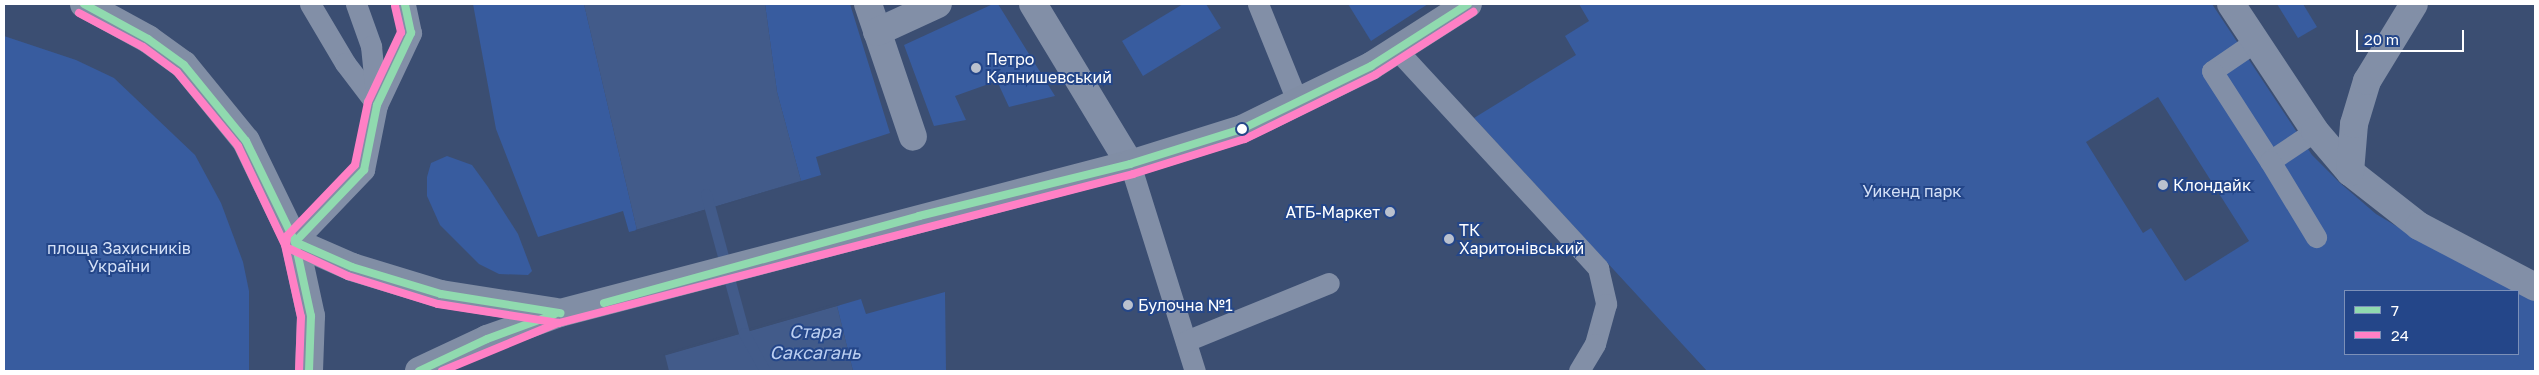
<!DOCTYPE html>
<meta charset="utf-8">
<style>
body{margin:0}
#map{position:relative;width:2539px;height:375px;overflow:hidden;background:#3b4e72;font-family:"Golos Text",sans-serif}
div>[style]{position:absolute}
.green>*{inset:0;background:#385c9f}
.water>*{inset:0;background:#425b8a}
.pier>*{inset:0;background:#3b4e72}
.stream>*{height:11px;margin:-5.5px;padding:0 5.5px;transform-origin:5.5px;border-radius:5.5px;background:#425b8a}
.service>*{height:21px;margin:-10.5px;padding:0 10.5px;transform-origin:10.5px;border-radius:10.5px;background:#828fa7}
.pedestrian>*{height:28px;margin:-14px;padding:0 14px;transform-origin:14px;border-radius:14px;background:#828fa7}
.minor>*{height:28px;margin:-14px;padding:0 14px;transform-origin:14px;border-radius:14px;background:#828fa7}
.primary>*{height:28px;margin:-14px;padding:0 14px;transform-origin:14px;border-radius:14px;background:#818ea5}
.bus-1>*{height:8px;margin:-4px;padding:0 4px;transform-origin:4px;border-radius:4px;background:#90daaf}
.bus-2>*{height:8px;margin:-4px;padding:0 4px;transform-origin:4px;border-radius:4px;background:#ff80c5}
.dots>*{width:14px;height:14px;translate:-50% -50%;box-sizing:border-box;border:2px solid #244689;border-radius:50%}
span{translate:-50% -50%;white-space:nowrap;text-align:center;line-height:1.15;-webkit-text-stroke:4px #244689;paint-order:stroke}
.poi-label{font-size:16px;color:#fff}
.left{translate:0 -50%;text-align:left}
.right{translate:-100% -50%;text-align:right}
.park-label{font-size:16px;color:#d5e1f7}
.water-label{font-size:18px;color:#bccff1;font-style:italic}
.frame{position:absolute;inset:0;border:5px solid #fff;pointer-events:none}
.legend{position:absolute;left:2344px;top:290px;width:175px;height:65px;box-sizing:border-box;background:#244689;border:1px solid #7c90b8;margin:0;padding:6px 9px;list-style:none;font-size:15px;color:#fff}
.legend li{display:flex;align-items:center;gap:10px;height:25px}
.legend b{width:25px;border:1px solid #7c90b8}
.scale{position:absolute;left:2356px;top:30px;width:108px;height:22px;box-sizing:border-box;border:2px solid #fff;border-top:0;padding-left:6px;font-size:15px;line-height:18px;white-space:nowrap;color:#fff;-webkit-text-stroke:4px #244689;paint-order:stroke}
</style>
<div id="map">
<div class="green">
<div style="clip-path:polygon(473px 4px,584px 4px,637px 230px,629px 232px,623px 211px,538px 237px,496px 129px)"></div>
<div style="clip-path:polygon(765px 4px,850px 4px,890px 133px,816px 157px,821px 175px,801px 181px,777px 92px)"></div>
<div style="clip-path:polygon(993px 4px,998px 4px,1055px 96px,1009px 107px,997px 81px,955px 96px,966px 120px,934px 126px,904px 45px)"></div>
<div style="clip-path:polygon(1183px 4px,1206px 4px,1221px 28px,1143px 76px,1122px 41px)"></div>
<div style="clip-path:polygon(1348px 4px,1428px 4px,1371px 41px)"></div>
<div style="clip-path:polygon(evenodd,1579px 4px,2212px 4px,2312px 155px,2340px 183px,2376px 214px,2418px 239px,2535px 300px,2535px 371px,1707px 371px,1474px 118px,1576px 55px,1565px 36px,1589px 21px,1579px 4px,2158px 97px,2249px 241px,2185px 281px,2151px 228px,2143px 233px,2086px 142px,2158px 97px,1579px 4px,2345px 291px,2518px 291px,2518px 354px,2345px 354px,2345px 291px)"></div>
<div style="clip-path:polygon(2277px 4px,2303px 4px,2317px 27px,2298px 38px)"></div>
<div style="clip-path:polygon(4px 36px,76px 60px,114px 78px,195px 155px,221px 203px,243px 262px,249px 291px,249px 371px,4px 371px)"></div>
<div style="clip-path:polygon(447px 156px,472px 165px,488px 187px,518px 234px,532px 271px,528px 275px,499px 274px,479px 264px,440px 225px,427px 196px,427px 177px,431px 163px)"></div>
<div style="clip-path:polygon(945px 292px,946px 371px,853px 371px,837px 306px,861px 299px,866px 314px)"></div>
</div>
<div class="water">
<div style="clip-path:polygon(584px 4px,765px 4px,777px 92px,801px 181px,637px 230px)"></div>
<div style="clip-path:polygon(837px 306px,853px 371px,669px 371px,665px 355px)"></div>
</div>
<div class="pier">
<div style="clip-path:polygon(804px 180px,638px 232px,635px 230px,707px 209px)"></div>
<div style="clip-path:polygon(837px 303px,840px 305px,663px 356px,665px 353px)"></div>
</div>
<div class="stream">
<div style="left:706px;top:194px;width:144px;rotate:74.7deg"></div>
<div style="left:744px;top:333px;width:43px;rotate:61.1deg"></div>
</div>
<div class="service">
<div style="left:310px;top:4px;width:69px;rotate:59.3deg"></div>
<div style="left:345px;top:63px;width:53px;rotate:52.7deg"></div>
<div style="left:356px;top:4px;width:45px;rotate:70.3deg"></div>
<div style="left:371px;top:46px;width:59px;rotate:84.2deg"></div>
<div style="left:1258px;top:4px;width:107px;rotate:68deg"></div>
<div style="left:2256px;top:41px;width:53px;rotate:145.7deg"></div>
<div style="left:2212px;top:71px;width:107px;rotate:57.2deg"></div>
<div style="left:2270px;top:161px;width:54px;rotate:-33.7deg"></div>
<div style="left:1397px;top:50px;width:297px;rotate:47.3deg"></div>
<div style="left:1598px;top:268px;width:37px;rotate:77deg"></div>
<div style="left:1606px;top:304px;width:41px;rotate:105.4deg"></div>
<div style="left:1595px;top:344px;width:31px;rotate:121deg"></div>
<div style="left:2270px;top:161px;width:89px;rotate:58.8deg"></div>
<div style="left:1130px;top:164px;width:217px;rotate:72.6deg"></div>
<div style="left:295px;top:242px;width:100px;rotate:-46.2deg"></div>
<div style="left:364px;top:170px;width:66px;rotate:-78.7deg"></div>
<div style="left:377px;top:105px;width:80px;rotate:-64.7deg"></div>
<div style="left:411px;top:33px;width:30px;rotate:-102deg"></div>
<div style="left:1186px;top:341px;width:154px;rotate:-22.1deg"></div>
</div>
<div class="pedestrian">
<div style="left:868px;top:4px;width:140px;rotate:71.3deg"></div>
<div style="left:877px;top:32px;width:67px;rotate:-24.7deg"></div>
</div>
<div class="minor">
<div style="left:1033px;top:4px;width:187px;rotate:58.8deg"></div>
<div style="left:2231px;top:4px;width:152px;rotate:56.5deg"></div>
<div style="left:2315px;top:131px;width:54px;rotate:49.5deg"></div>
<div style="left:2350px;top:172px;width:88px;rotate:38deg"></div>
<div style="left:2419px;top:226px;width:131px;rotate:27.7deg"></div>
<div style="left:2350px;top:172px;width:48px;rotate:-85.2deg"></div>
<div style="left:2354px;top:124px;width:45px;rotate:-73.2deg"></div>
<div style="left:2367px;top:81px;width:90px;rotate:-58.6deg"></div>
</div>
<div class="primary">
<div style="left:84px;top:4px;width:73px;rotate:28.7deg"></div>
<div style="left:148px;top:39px;width:44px;rotate:35.8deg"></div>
<div style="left:184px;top:65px;width:98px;rotate:50.8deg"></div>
<div style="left:246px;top:141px;width:112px;rotate:64.1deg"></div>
<div style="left:295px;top:242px;width:76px;rotate:77.8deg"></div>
<div style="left:311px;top:316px;width:55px;rotate:92.1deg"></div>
<div style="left:295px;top:242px;width:62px;rotate:23.7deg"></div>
<div style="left:352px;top:267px;width:93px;rotate:16.9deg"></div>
<div style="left:441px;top:294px;width:116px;rotate:8.9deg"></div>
<div style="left:419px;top:371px;width:75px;rotate:-25.2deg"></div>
<div style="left:487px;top:339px;width:77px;rotate:-19.6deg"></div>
<div style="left:560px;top:313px;width:589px;rotate:-14.65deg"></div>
<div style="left:1130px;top:164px;width:117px;rotate:-17.4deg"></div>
<div style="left:1242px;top:129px;width:144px;rotate:-26deg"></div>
<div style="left:1371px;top:66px;width:115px;rotate:-32.6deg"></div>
</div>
<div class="bus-1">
<div style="left:84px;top:4px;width:73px;rotate:28.7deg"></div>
<div style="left:148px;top:39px;width:44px;rotate:35.8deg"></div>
<div style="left:184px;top:65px;width:98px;rotate:50.8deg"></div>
<div style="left:246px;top:141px;width:112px;rotate:64.1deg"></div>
<div style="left:295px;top:242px;width:76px;rotate:77.8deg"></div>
<div style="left:311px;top:316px;width:55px;rotate:92.1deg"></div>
<div style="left:295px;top:242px;width:62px;rotate:23.7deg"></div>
<div style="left:352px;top:267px;width:93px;rotate:16.9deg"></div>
<div style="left:441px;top:294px;width:121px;rotate:9.1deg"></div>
<div style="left:295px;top:242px;width:100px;rotate:-46.2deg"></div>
<div style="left:364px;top:170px;width:66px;rotate:-78.7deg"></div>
<div style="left:377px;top:105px;width:80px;rotate:-64.7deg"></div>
<div style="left:411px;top:33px;width:30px;rotate:-102deg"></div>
<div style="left:604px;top:303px;width:327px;rotate:-15.4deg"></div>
<div style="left:919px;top:216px;width:217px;rotate:-13.8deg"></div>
<div style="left:1130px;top:164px;width:117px;rotate:-17.4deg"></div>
<div style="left:1242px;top:129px;width:144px;rotate:-26deg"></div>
<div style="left:1371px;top:66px;width:115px;rotate:-32.6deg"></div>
<div style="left:419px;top:371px;width:75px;rotate:-25.2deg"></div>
<div style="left:487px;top:339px;width:72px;rotate:-20.2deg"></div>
</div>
<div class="bus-2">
<div style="left:395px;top:6px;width:27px;rotate:77deg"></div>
<div style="left:401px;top:32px;width:77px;rotate:115.2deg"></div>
<div style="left:368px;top:102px;width:64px;rotate:101.7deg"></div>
<div style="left:355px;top:165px;width:98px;rotate:133.8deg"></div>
<div style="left:287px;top:236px;width:11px;rotate:95deg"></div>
<div style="left:286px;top:247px;width:68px;rotate:25.1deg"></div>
<div style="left:348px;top:276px;width:94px;rotate:17.3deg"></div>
<div style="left:438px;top:304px;width:122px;rotate:8.9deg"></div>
<div style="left:559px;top:323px;width:593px;rotate:-14.55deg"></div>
<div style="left:1133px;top:174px;width:117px;rotate:-17.4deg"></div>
<div style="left:1245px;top:139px;width:145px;rotate:-26.2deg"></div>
<div style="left:1375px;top:75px;width:117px;rotate:-32.7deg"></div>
<div style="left:79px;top:13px;width:72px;rotate:28deg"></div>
<div style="left:143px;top:47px;width:42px;rotate:36.3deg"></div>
<div style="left:177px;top:72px;width:96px;rotate:50.5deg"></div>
<div style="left:238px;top:146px;width:110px;rotate:64.6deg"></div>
<div style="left:285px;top:245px;width:74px;rotate:77.5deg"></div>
<div style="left:301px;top:317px;width:54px;rotate:92.1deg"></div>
<div style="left:442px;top:371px;width:126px;rotate:-22.5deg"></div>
</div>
<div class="dots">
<div style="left:976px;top:68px;background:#bac1ce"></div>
<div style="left:1242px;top:129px;background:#fff"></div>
<div style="left:2163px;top:185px;background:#bac1ce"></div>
<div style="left:1390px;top:212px;background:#bac1ce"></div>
<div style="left:1449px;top:239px;background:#bac1ce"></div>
<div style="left:1128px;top:305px;background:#bac1ce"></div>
</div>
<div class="poi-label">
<span class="left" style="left:986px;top:68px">Петро<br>Калнишевський</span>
<span class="left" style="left:2173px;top:185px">Клондайк</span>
<span class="right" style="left:1380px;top:212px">АТБ-Маркет</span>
<span class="left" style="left:1459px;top:239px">ТК<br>Харитонівський</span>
<span class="left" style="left:1138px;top:305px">Булочна №1</span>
</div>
<div class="park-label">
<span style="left:1912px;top:191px">Уикенд парк</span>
<span style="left:119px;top:257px">площа Захисників<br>України</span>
</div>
<div class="water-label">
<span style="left:815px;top:342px">Стара<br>Саксагань</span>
</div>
<div class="frame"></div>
<ul class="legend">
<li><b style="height:6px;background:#90daaf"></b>7</li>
<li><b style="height:6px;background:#ff80c5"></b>24</li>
</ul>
<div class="scale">20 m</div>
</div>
